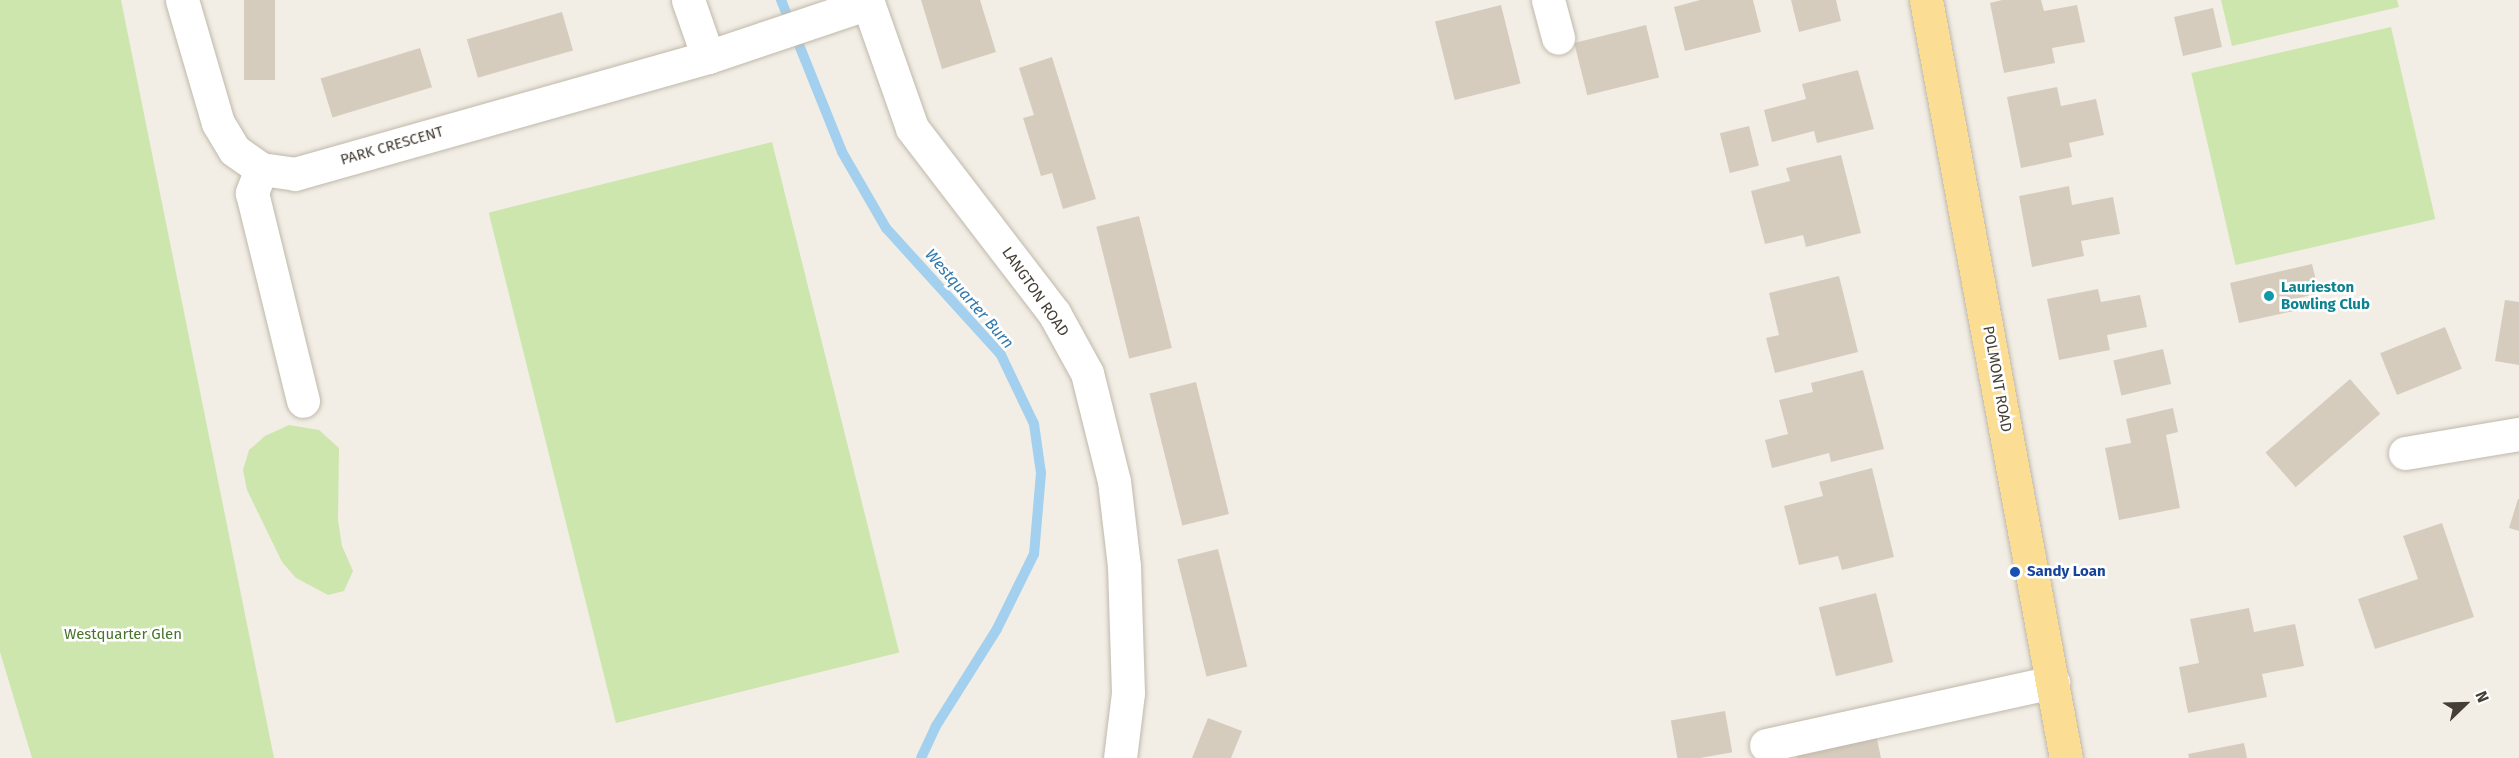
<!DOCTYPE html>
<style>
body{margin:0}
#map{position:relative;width:2519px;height:758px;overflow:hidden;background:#f2eee5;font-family:"Fira Sans",sans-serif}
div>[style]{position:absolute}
.green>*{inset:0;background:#cde6ae;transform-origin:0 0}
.stream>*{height:10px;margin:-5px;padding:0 5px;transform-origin:5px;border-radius:5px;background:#a2d0ee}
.building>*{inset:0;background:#d6ccbe;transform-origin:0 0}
.roads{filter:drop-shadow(0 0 2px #c0b8ab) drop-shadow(0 0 2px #c0b8ab)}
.minor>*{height:33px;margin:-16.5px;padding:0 16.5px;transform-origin:16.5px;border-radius:16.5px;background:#fff}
.major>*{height:33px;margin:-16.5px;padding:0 16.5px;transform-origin:16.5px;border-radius:16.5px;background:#fcdd94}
.dots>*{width:16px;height:16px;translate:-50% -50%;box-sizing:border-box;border:3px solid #fff;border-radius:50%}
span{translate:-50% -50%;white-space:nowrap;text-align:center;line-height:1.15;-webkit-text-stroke:5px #fff;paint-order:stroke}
.street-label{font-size:15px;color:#443e35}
.culture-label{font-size:15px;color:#0d838f;font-weight:700}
.left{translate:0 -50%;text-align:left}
.transit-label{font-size:15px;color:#164399;font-weight:700}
.park-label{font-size:15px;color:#47742a}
.water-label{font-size:16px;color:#317aad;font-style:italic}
.north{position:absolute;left:2435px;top:674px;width:60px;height:60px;-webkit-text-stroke:4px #fff;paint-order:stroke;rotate:67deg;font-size:16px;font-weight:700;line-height:24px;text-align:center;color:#443e35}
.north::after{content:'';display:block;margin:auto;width:21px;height:27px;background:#443e35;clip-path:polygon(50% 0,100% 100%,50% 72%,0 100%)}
</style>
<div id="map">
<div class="green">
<div style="clip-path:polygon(0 0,121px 0,274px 758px,32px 758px,0 652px)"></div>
<div style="clip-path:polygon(2221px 0,2397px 0,2399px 7px,2232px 46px)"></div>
<div style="left:2391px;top:27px;width:197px;height:205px;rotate:77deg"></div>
<div style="left:772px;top:142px;width:526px;height:292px;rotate:76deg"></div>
<div style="clip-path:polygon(289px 425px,319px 430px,339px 448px,338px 520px,342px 546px,353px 571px,344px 591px,328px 595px,296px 578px,282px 562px,247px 490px,243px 470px,249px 450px,265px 436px)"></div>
</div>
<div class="stream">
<div style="left:781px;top:0;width:164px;rotate:68.1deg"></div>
<div style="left:842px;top:152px;width:88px;rotate:59.9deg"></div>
<div style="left:886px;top:228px;width:171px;rotate:47.8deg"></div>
<div style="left:1001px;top:355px;width:76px;rotate:64.4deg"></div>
<div style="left:1034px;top:424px;width:49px;rotate:81.9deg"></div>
<div style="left:1041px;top:473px;width:81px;rotate:94.9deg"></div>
<div style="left:1034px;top:554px;width:84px;rotate:116.3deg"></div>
<div style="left:997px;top:629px;width:115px;rotate:122.2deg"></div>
<div style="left:936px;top:726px;width:35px;rotate:115deg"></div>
</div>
<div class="building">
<div style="left:244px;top:0;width:31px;height:80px"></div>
<div style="clip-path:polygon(921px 0,980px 0,996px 52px,942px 69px)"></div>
<div style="clip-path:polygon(1700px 0,1753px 0,1761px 32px,1685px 51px,1674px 7px)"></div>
<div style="clip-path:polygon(1791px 0,1836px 0,1841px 21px,1799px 32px)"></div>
<div style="clip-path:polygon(2002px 0,2041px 0,2044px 11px,2077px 5px,2085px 42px,2052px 48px,2055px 63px,2004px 73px,1990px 3px)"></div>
<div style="left:1501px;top:5px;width:81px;height:68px;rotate:76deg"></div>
<div style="left:2213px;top:8px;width:40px;height:40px;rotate:77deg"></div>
<div style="left:562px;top:12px;width:40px;height:99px;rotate:74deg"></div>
<div style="left:1646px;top:25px;width:54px;height:74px;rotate:76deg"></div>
<div style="left:420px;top:48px;width:41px;height:104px;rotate:73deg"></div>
<div style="clip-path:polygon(1052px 57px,1096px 199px,1063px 209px,1052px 173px,1041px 176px,1023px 118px,1034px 115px,1019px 68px)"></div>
<div style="clip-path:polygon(1858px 70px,1874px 129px,1817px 143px,1814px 131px,1772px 142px,1764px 110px,1806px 99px,1802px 84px)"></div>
<div style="clip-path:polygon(2057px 87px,2061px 106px,2096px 99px,2104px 135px,2069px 143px,2072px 157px,2021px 168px,2007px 97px)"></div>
<div style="left:1749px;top:126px;width:41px;height:30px;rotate:76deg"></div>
<div style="clip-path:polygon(1841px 155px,1861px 233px,1806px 247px,1803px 235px,1765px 244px,1751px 191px,1790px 181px,1786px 168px)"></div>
<div style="clip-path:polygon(2069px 186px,2072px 205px,2113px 197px,2120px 234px,2081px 241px,2084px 256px,2032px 267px,2019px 196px)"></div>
<div style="left:1139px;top:216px;width:136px;height:44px;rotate:76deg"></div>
<div style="clip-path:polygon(2312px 264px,2319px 293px,2291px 300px,2294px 311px,2239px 323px,2230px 283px)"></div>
<div style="clip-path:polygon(1839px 276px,1858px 352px,1775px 373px,1766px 338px,1779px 335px,1769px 293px)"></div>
<div style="clip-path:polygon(2098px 289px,2101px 302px,2140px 295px,2147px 327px,2107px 335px,2110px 350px,2059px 360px,2047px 299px)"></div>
<div style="clip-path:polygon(2505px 300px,2519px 302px,2519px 365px,2495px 361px)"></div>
<div style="left:2445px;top:327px;width:45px;height:70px;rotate:68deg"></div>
<div style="left:2163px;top:349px;width:36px;height:51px;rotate:77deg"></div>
<div style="clip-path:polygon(1863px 370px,1884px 449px,1831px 462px,1829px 453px,1772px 468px,1765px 440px,1788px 434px,1779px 400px,1813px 392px,1811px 383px)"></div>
<div style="left:2350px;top:379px;width:46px;height:112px;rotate:49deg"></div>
<div style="left:1196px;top:382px;width:136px;height:48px;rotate:76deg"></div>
<div style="clip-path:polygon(2173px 408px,2178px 432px,2166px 435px,2180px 508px,2119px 520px,2105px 448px,2131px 443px,2126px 419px)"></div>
<div style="clip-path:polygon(1872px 468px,1894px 557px,1842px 570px,1838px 556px,1799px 565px,1784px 506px,1823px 496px,1819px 482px)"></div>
<div style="clip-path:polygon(2518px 499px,2519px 499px,2519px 531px,2509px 528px)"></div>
<div style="clip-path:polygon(2442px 523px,2474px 617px,2375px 649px,2358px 599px,2418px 579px,2403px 536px)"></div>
<div style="left:1218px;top:549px;width:121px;height:42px;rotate:76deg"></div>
<div style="left:1876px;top:593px;width:71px;height:59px;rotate:76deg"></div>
<div style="clip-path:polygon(2249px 608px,2254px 632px,2295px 624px,2304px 666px,2262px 674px,2267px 697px,2188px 713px,2179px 667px,2199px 663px,2190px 619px)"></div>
<div style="left:1725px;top:711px;width:42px;height:55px;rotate:80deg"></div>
<div style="clip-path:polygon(1208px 718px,1242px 731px,1231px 758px,1192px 758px)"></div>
<div style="clip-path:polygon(1874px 725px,1881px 758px,1797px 758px,1796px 750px)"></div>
<div style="clip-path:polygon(2244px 743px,2247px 758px,2189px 758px,2188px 754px)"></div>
</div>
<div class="roads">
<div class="minor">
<div style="left:182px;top:0;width:128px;rotate:73.7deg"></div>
<div style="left:218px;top:123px;width:31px;rotate:59deg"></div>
<div style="left:234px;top:150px;width:33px;rotate:35deg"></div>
<div style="left:261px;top:169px;width:34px;rotate:8deg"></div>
<div style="left:295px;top:174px;width:429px;rotate:-15.8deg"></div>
<div style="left:708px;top:57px;width:169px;rotate:-18.6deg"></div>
<div style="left:688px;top:0;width:60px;rotate:70.7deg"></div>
<div style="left:867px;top:0;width:136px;rotate:70.6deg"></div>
<div style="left:912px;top:128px;width:233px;rotate:52.5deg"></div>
<div style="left:1054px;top:313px;width:68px;rotate:61.2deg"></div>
<div style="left:1087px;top:373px;width:111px;rotate:76deg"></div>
<div style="left:1114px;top:481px;width:86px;rotate:83.3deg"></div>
<div style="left:1124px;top:566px;width:127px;rotate:88.2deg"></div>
<div style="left:1128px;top:693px;width:65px;rotate:97deg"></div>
<div style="left:1548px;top:0;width:39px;rotate:75deg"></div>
<div style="left:261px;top:169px;width:26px;rotate:111deg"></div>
<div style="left:252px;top:193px;width:214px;rotate:76.2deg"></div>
<div style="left:2405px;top:453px;width:116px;rotate:-9.5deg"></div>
<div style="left:1766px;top:745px;width:294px;rotate:-12.4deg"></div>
</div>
<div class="major">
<div style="left:1926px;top:0;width:771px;rotate:79.54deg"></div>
</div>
</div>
<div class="dots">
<div style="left:2269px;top:296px;background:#0f9aa8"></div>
<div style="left:2015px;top:572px;background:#1a4fb4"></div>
</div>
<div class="street-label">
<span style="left:392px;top:146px;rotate:-16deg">PARK CRESCENT</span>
<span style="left:1035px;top:292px;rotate:55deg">LANGTON ROAD</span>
<span style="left:1997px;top:379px;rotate:80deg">POLMONT ROAD</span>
</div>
<div class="culture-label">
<span class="left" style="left:2281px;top:296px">Laurieston<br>Bowling Club</span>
</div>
<div class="transit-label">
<span class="left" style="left:2027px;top:572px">Sandy Loan</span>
</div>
<div class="park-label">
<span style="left:123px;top:635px">Westquarter Glen</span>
</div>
<div class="water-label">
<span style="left:969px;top:299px;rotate:49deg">Westquarter Burn</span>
</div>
<div class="north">N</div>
</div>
